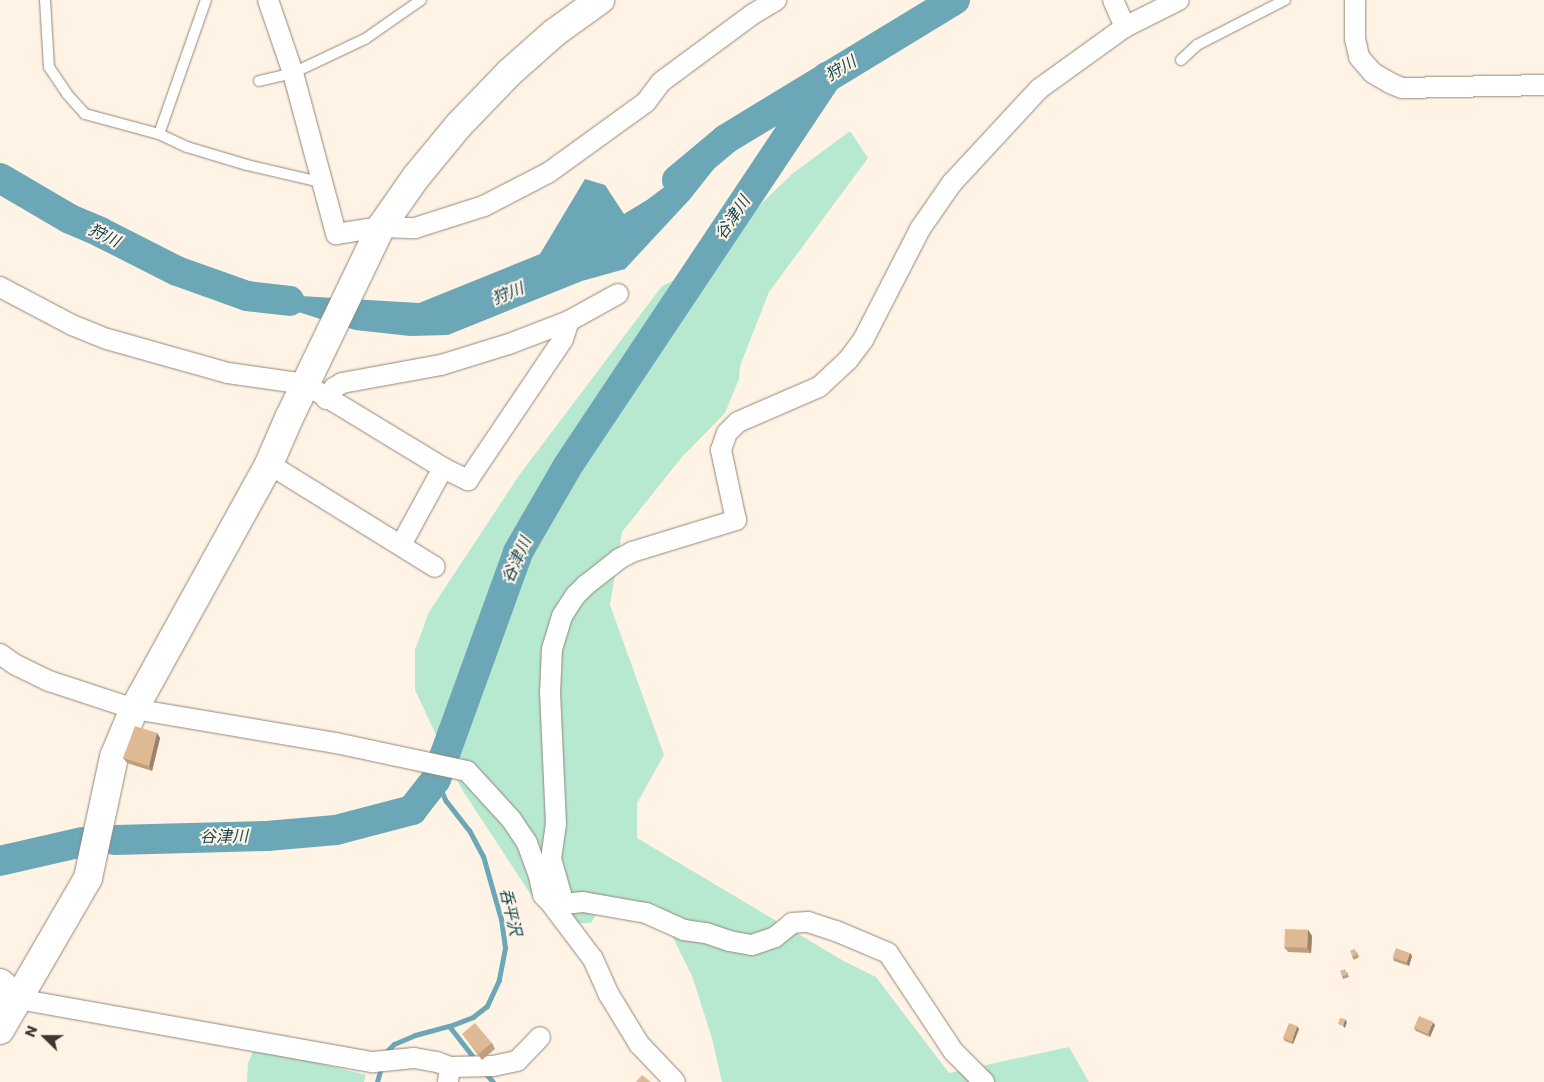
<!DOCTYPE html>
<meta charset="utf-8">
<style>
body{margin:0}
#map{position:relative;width:1544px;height:1082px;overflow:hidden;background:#fff3e6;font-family:Poppins,"Noto Sans JP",sans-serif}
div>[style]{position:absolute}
.green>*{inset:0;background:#b6e9d0}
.water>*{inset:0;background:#6ba7b6}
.stream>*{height:5px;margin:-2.5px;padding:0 2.5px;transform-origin:2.5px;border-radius:2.5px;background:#6ba7b6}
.river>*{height:30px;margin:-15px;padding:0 15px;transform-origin:15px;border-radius:15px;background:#6ba7b6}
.roads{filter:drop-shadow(0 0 1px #938678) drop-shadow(0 0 1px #938678)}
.lane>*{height:10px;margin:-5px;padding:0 5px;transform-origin:5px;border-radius:5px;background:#fff}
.street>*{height:20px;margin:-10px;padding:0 10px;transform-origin:10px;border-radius:10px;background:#fff}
.secondary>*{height:28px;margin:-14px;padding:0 14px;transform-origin:14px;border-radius:14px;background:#fff}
.wall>*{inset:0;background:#bf9f7f}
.shaded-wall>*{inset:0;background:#9b8268}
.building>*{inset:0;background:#deb994;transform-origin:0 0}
span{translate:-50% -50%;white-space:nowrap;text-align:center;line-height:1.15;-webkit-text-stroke:4px #fff3e6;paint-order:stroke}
.water-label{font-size:16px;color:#0f4651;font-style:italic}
.north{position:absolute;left:20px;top:1012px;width:50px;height:50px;-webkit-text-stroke:4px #fff3e6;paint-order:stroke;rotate:292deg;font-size:14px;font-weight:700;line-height:20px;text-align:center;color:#3d3831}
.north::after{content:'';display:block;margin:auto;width:18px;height:22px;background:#3d3831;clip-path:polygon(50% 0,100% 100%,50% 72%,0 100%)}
</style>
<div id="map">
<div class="green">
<div style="clip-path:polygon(850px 131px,868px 158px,769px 292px,740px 366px,739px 379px,725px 413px,682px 457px,622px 532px,610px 605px,664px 755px,637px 803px,637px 838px,842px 960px,876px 977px,949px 1073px,1069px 1047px,1089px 1082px,722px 1082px,712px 1038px,692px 976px,657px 905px,606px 897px,591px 923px,575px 923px,553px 914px,533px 898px,461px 788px,415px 690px,415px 650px,429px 612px,520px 474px,662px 286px,691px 272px,792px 174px)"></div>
<div style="clip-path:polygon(255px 1047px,366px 1075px,364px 1082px,247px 1082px,248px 1063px)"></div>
</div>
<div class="water">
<div style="clip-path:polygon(739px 131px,720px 161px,690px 199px,625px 269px,582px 281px,448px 335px,410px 336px,355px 330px,235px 292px,419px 303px,540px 254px,585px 179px,605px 185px,624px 214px,647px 200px)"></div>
</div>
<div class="stream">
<div style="left:436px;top:779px;width:24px;rotate:66deg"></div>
<div style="left:446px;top:801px;width:37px;rotate:52deg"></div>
<div style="left:469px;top:830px;width:30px;rotate:62deg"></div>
<div style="left:483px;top:856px;width:66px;rotate:74.1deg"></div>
<div style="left:501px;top:919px;width:29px;rotate:82deg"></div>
<div style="left:505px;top:948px;width:33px;rotate:101deg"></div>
<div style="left:499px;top:980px;width:29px;rotate:115deg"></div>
<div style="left:487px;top:1006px;width:18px;rotate:142deg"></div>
<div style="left:473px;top:1017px;width:26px;rotate:159deg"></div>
<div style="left:449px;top:1026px;width:46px;rotate:52.1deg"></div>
<div style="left:384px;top:1054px;width:14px;rotate:-45deg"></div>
<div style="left:394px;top:1044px;width:23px;rotate:-23deg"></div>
<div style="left:415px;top:1035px;width:35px;rotate:-15deg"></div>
<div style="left:485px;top:1073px;width:12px;rotate:48deg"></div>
<div style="left:377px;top:1082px;width:11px;rotate:-75deg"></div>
</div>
<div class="river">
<div style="left:0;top:178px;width:81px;rotate:30.4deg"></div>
<div style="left:70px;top:219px;width:33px;rotate:23deg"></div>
<div style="left:100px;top:232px;width:86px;rotate:26.9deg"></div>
<div style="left:177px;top:271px;width:74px;rotate:19.7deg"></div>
<div style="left:247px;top:296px;width:43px;rotate:6.6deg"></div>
<div style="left:677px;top:180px;width:64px;rotate:-39.9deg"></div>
<div style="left:726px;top:139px;width:268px;rotate:-31.3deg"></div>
<div style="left:115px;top:840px;width:152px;rotate:-1.5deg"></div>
<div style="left:267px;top:836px;width:69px;rotate:-5deg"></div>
<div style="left:336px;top:830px;width:79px;rotate:-14.7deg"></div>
<div style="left:412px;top:810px;width:39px;rotate:-52deg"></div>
<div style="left:436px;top:779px;width:241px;rotate:-70.1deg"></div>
<div style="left:518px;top:552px;width:98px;rotate:-60deg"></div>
<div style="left:567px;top:467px;width:469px;rotate:-56.3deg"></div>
<div style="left:0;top:861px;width:84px;rotate:-13deg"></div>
</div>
<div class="roads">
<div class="lane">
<div style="left:45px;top:0;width:67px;rotate:86.6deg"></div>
<div style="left:49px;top:67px;width:32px;rotate:56deg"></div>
<div style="left:67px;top:94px;width:27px;rotate:48deg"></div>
<div style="left:85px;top:114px;width:77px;rotate:15.1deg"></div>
<div style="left:159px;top:134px;width:31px;rotate:25deg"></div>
<div style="left:187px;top:147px;width:63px;rotate:16.7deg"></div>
<div style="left:247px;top:165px;width:75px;rotate:13.1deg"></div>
<div style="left:1181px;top:60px;width:22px;rotate:-43deg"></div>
<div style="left:1197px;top:45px;width:99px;rotate:-27.1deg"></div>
<div style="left:259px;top:81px;width:35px;rotate:-13deg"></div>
<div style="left:293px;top:73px;width:80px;rotate:-25.3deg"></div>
<div style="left:365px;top:39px;width:68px;rotate:-34.9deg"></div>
<div style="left:159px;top:134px;width:142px;rotate:-70.7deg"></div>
</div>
<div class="street">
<div style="left:268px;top:0;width:77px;rotate:71.1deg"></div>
<div style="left:293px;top:73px;width:167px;rotate:75deg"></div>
<div style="left:336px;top:234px;width:46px;rotate:-8.8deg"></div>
<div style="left:381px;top:227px;width:34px;rotate:2deg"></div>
<div style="left:415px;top:228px;width:72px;rotate:-17.7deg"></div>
<div style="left:484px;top:206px;width:72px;rotate:-27.3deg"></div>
<div style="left:548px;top:173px;width:121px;rotate:-35.9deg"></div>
<div style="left:646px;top:102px;width:25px;rotate:-53deg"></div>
<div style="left:661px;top:82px;width:114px;rotate:-36.5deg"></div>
<div style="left:753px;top:14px;width:27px;rotate:-31deg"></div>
<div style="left:1113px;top:0;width:30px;rotate:66deg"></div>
<div style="left:1355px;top:0;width:39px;rotate:90deg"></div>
<div style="left:1355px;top:39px;width:18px;rotate:77deg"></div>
<div style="left:1359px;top:57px;width:21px;rotate:49deg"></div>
<div style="left:1373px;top:73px;width:20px;rotate:30deg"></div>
<div style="left:1390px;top:83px;width:13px;rotate:23deg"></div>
<div style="left:1402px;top:88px;width:142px;rotate:-1.2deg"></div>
<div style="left:0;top:287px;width:81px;rotate:27.8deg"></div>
<div style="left:72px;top:325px;width:38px;rotate:22deg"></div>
<div style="left:107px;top:339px;width:126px;rotate:15.7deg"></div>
<div style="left:228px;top:373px;width:78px;rotate:8.1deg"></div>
<div style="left:305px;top:384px;width:162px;rotate:31.3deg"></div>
<div style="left:443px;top:468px;width:28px;rotate:26deg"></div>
<div style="left:468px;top:480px;width:170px;rotate:-56deg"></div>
<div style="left:563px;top:339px;width:19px;rotate:-72deg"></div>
<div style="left:326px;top:399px;width:14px;rotate:-54deg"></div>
<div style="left:334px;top:388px;width:9px;rotate:-32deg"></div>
<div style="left:342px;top:383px;width:101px;rotate:-10.3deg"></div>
<div style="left:441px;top:365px;width:71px;rotate:-17.2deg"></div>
<div style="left:509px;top:344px;width:64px;rotate:-21deg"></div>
<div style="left:569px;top:321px;width:56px;rotate:-28.9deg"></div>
<div style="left:269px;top:464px;width:195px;rotate:31.8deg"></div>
<div style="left:401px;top:545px;width:88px;rotate:-61.4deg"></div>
<div style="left:0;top:654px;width:19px;rotate:35deg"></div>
<div style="left:16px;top:665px;width:37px;rotate:26deg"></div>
<div style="left:49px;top:681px;width:89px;rotate:18.2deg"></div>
<div style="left:134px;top:709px;width:205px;rotate:9.6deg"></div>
<div style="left:336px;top:743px;width:134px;rotate:12.1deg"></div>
<div style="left:467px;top:771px;width:65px;rotate:47.5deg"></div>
<div style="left:511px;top:819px;width:29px;rotate:56deg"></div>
<div style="left:527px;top:843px;width:35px;rotate:70deg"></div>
<div style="left:539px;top:876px;width:19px;rotate:78deg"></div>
<div style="left:543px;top:895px;width:10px;rotate:45deg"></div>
<div style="left:550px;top:902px;width:14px;rotate:8deg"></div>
<div style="left:564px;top:904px;width:19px;rotate:-6deg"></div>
<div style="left:583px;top:902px;width:64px;rotate:9.9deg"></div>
<div style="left:646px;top:913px;width:42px;rotate:24.1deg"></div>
<div style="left:684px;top:930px;width:22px;rotate:8deg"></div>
<div style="left:706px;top:933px;width:24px;rotate:19deg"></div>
<div style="left:729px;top:941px;width:23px;rotate:10deg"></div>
<div style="left:752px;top:945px;width:24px;rotate:-19deg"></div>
<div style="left:775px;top:937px;width:22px;rotate:-39deg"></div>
<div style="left:792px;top:923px;width:16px;rotate:-4deg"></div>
<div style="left:808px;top:922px;width:29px;rotate:18deg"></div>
<div style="left:836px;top:931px;width:56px;rotate:22.9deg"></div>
<div style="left:888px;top:953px;width:118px;rotate:56.4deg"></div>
<div style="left:953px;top:1051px;width:44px;rotate:45deg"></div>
<div style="left:550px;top:902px;width:71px;rotate:53deg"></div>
<div style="left:593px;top:959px;width:37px;rotate:66deg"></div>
<div style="left:608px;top:993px;width:60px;rotate:58.7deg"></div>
<div style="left:639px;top:1044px;width:52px;rotate:46.5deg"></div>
<div style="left:564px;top:904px;width:47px;rotate:-106.1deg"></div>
<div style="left:551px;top:859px;width:35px;rotate:-82deg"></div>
<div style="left:556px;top:824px;width:130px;rotate:-92.6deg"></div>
<div style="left:550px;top:694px;width:45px;rotate:-87.5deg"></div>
<div style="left:552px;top:649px;width:34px;rotate:-73deg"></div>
<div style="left:562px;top:616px;width:24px;rotate:-57deg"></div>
<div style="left:575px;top:596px;width:16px;rotate:-45deg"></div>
<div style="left:586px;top:585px;width:42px;rotate:-38.2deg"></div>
<div style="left:619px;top:559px;width:15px;rotate:-28deg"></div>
<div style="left:632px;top:552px;width:109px;rotate:-17.1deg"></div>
<div style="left:736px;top:520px;width:72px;rotate:-102.1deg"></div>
<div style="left:721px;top:450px;width:18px;rotate:-71deg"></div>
<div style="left:727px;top:433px;width:16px;rotate:-45deg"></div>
<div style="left:738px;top:422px;width:88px;rotate:-23.4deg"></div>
<div style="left:819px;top:387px;width:40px;rotate:-43deg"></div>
<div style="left:848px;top:360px;width:25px;rotate:-53deg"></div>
<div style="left:863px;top:340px;width:125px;rotate:-62.8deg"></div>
<div style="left:920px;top:229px;width:56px;rotate:-55.2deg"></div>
<div style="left:952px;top:183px;width:128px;rotate:-47.2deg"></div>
<div style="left:1039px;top:89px;width:106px;rotate:-35.8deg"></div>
<div style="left:1125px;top:27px;width:60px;rotate:-26.6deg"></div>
<div style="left:18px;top:999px;width:361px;rotate:10.1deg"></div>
<div style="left:373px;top:1062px;width:41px;rotate:-5.6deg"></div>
<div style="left:414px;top:1058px;width:23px;rotate:10deg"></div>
<div style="left:437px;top:1062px;width:14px;rotate:21deg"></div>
<div style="left:450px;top:1067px;width:15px;rotate:98deg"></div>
<div style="left:450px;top:1067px;width:43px;rotate:-1.3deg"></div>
<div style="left:493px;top:1066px;width:25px;rotate:-12deg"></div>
<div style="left:517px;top:1061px;width:33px;rotate:-46deg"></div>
</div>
<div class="secondary">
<div style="left:0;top:983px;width:24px;rotate:42deg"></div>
<div style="left:0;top:1030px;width:176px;rotate:-59.9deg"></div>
<div style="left:88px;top:878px;width:124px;rotate:-77.9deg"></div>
<div style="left:114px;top:757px;width:52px;rotate:-67.4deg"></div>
<div style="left:134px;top:709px;width:280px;rotate:-61.1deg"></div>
<div style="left:269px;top:464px;width:50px;rotate:-66.5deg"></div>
<div style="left:289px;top:418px;width:212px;rotate:-64.3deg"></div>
<div style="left:381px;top:227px;width:61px;rotate:-55deg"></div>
<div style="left:416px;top:177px;width:66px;rotate:-50.5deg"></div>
<div style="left:458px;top:126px;width:74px;rotate:-46.1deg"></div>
<div style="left:509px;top:73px;width:60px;rotate:-41.6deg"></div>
<div style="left:554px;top:33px;width:57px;rotate:-35.7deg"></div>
</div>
</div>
<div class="wall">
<div style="clip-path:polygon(157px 733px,160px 738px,152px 771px,127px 763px,123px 758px)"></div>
<div style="clip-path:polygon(1308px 930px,1312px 936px,1311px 953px,1288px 952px,1284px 947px)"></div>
<div style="clip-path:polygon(1357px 952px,1359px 957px,1354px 960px,1352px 957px)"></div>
<div style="clip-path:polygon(1410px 953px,1412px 956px,1409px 966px,1394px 961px,1393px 958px)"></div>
<div style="clip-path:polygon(1347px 972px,1349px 977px,1343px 979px,1342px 976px)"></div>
<div style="clip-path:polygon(1435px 1025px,1430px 1037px,1416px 1031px,1414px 1028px)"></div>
<div style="clip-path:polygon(1299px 1029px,1293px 1044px,1285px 1041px,1283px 1038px)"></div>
<div style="clip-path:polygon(463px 1035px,492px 1043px,495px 1049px,482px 1060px)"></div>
</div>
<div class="shaded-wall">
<div style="clip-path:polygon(157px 733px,160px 738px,152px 771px,149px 766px)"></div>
<div style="clip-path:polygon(1308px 930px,1312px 936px,1311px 953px,1307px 948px)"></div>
<div style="clip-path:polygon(1410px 953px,1412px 956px,1409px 966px,1407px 963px)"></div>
<div style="clip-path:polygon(1345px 1019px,1347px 1022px,1345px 1028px,1343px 1026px)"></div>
<div style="clip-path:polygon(1433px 1022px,1435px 1025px,1430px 1037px,1429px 1034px)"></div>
<div style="clip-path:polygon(1297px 1026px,1299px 1029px,1293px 1044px,1292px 1042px)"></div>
</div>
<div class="building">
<div style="clip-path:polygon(135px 726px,157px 733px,149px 766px,123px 758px)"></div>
<div style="left:1285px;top:929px;width:23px;height:18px;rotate:2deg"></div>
<div style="left:1396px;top:948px;width:15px;height:10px;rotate:20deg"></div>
<div style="left:1355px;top:949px;width:6px;height:5px;rotate:72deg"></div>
<div style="clip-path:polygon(1345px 969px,1347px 975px,1342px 976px,1340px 971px)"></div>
<div style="left:1419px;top:1016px;width:15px;height:13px;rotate:23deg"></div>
<div style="clip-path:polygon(1340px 1018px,1345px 1019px,1343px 1026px,1338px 1024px)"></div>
<div style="left:475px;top:1023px;width:26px;height:17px;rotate:50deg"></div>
<div style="clip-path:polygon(1289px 1023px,1297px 1026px,1292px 1042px,1283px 1038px)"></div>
<div style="clip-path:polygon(642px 1075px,651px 1082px,636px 1082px)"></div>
</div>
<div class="water-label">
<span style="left:841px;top:69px;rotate:-31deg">狩川</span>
<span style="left:733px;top:218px;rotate:-56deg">谷津川</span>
<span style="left:104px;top:236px;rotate:26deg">狩川</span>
<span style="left:508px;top:294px;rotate:-22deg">狩川</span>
<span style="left:517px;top:560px;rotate:-66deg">谷津川</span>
<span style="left:224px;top:837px;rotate:-1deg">谷津川</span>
<span style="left:510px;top:912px;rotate:77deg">呑平沢</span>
</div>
<div class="north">N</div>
</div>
